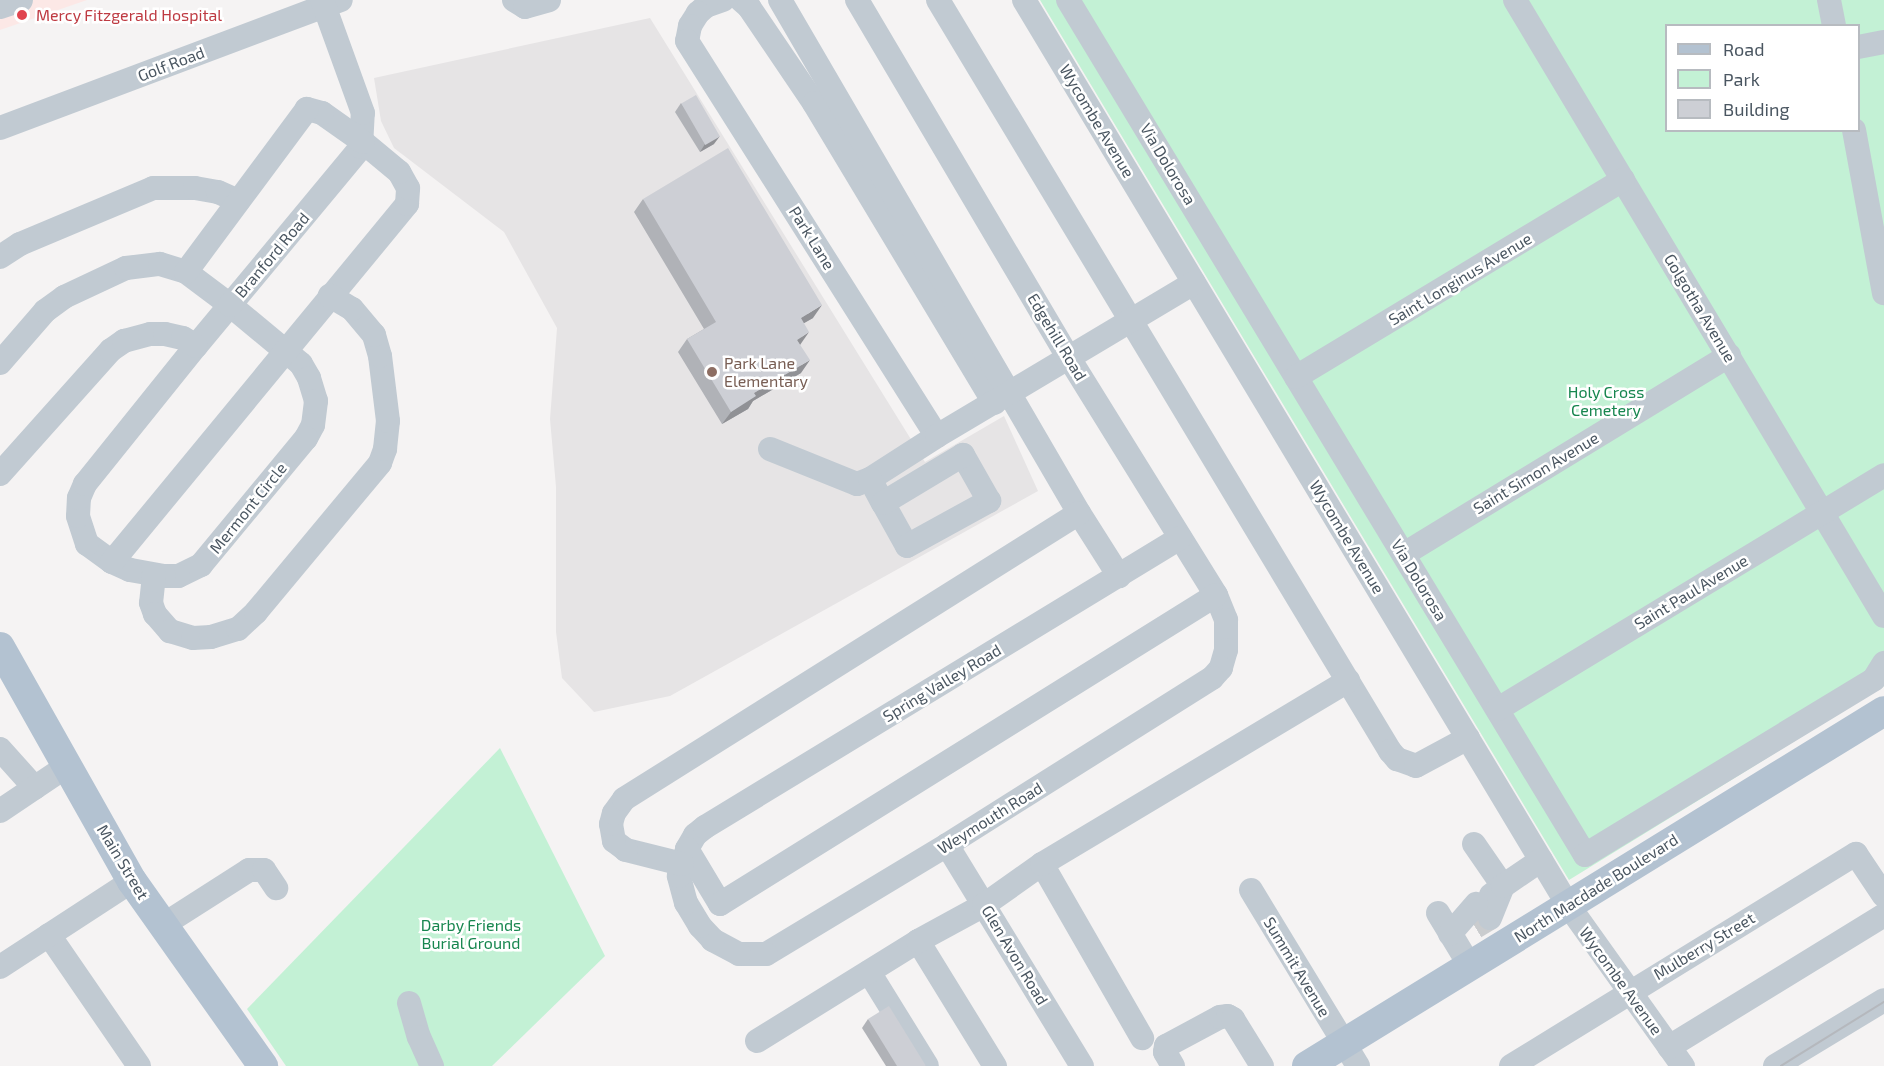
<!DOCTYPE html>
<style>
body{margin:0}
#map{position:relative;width:1884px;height:1066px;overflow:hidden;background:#f5f3f3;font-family:"Exo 2",sans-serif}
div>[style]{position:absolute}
.education>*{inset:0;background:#e6e4e5}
.medical>*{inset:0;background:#fce8e6}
.green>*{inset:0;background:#c3f1d5}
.minor-tunnel>*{height:24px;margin-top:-12px;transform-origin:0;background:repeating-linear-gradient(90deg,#caccce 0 24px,transparent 0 36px)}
.minor>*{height:24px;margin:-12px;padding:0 12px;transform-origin:12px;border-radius:12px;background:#c1cad2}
.major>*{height:30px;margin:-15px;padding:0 15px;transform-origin:15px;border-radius:15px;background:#b3c2d1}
.tram>*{height:1.5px;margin:-0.75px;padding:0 0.75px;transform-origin:0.75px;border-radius:0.75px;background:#b5b8bd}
.wall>*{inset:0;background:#b0b2b7}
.shaded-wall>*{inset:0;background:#909195}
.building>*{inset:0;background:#cdcfd5;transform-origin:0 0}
.dots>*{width:16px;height:16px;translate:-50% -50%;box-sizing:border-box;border:3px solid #fff;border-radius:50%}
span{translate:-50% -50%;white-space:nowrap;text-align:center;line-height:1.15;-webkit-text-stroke:5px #fff;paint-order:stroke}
.health-label{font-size:16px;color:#be3a42}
.left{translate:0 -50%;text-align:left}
.street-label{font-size:16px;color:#4a5661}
.education-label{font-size:16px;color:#785e54}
.park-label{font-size:16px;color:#17864f}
.legend{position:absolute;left:1665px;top:24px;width:195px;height:108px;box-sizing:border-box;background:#fff;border:2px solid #b7bbc0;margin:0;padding:8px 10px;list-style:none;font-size:18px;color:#4a5661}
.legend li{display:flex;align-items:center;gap:12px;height:30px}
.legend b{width:30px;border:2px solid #b7bbc0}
</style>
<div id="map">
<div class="education">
<div style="clip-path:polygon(650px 18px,925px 462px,1004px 416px,1038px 491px,670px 696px,594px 712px,562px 678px,556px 632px,556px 487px,550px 419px,557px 328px,504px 232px,394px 148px,381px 121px,374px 78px)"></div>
</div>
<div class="medical">
<div style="clip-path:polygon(0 0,87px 0,0 30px)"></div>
</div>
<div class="green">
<div style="clip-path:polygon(evenodd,1040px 0,1884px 0,1884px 686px,1569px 880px,1040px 0,1666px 26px,1858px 26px,1858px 130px,1666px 130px,1666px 26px)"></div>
<div style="clip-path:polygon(500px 748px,605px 956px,492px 1066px,286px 1066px,247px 1009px)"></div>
</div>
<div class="minor-tunnel">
<div style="left:1475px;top:927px;width:17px;rotate:-31deg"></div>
</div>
<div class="minor">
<div style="left:514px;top:0;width:13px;rotate:32deg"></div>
<div style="left:525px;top:7px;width:25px;rotate:-16deg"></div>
<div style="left:723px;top:0;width:18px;rotate:161deg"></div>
<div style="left:706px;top:6px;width:11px;rotate:139deg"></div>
<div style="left:698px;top:13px;width:15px;rotate:122deg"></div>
<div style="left:690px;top:26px;width:15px;rotate:101deg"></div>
<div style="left:687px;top:41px;width:467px;rotate:57.7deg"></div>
<div style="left:741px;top:0;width:11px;rotate:41deg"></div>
<div style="left:749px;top:7px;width:116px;rotate:55.9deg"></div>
<div style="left:814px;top:103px;width:350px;rotate:59deg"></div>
<div style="left:780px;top:0;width:594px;rotate:59.76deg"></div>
<div style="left:1079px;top:513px;width:75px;rotate:57.6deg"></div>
<div style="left:857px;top:0;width:416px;rotate:59.4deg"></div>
<div style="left:1069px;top:358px;width:279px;rotate:58.2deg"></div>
<div style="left:1216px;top:595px;width:27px;rotate:68deg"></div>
<div style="left:1226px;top:620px;width:30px;rotate:90deg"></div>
<div style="left:1226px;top:650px;width:19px;rotate:106deg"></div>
<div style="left:1221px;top:668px;width:13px;rotate:132deg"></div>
<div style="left:1212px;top:678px;width:313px;rotate:147.8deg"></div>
<div style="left:947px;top:845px;width:211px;rotate:148.9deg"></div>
<div style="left:766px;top:954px;width:27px;rotate:180deg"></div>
<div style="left:739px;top:954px;width:30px;rotate:-152deg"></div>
<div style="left:713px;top:940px;width:19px;rotate:-133deg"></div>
<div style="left:700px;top:926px;width:27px;rotate:-121deg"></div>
<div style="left:686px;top:903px;width:28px;rotate:-105deg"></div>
<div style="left:679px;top:876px;width:28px;rotate:-73deg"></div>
<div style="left:687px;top:849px;width:16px;rotate:-60deg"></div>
<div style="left:695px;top:835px;width:13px;rotate:-39deg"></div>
<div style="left:705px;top:827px;width:556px;rotate:-31.32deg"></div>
<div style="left:938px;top:0;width:877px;rotate:58.96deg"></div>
<div style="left:1390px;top:751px;width:11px;rotate:49deg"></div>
<div style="left:1397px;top:759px;width:20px;rotate:20deg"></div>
<div style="left:1416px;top:766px;width:59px;rotate:-28.3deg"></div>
<div style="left:1024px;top:0;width:1056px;rotate:58.99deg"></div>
<div style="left:1568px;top:905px;width:198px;rotate:54.5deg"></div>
<div style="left:1068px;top:0;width:999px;rotate:58.84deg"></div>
<div style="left:1585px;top:855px;width:338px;rotate:-31.3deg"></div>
<div style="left:1874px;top:679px;width:19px;rotate:-58deg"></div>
<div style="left:1515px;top:0;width:718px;rotate:59.08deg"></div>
<div style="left:1829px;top:0;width:26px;rotate:79deg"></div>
<div style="left:0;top:7px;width:22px;rotate:-18deg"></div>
<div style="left:1858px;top:47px;width:26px;rotate:-11deg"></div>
<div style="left:0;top:128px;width:364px;rotate:-20.6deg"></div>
<div style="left:1854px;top:130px;width:166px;rotate:79.6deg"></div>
<div style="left:0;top:257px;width:24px;rotate:-33deg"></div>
<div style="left:20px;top:244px;width:144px;rotate:-22.8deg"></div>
<div style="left:153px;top:188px;width:42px"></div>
<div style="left:195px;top:188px;width:23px;rotate:10deg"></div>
<div style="left:218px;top:192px;width:22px;rotate:24deg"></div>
<div style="left:0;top:363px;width:69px;rotate:-49.1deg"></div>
<div style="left:45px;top:311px;width:24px;rotate:-36deg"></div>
<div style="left:64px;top:297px;width:68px;rotate:-25.1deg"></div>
<div style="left:126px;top:268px;width:34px;rotate:-7deg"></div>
<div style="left:160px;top:264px;width:27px;rotate:17deg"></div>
<div style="left:186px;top:272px;width:55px;rotate:36.9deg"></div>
<div style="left:230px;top:305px;width:92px;rotate:39.7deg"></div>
<div style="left:301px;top:364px;width:16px;rotate:60deg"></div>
<div style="left:309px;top:378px;width:24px;rotate:73deg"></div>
<div style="left:316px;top:401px;width:24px;rotate:97deg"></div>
<div style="left:313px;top:425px;width:15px;rotate:118deg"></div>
<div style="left:306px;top:438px;width:165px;rotate:129.6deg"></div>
<div style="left:201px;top:565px;width:25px;rotate:154deg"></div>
<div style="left:178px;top:576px;width:14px;rotate:180deg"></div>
<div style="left:164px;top:576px;width:35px;rotate:-170deg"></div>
<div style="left:130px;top:570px;width:20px;rotate:-156deg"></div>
<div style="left:112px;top:562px;width:31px;rotate:-144deg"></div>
<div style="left:87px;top:544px;width:29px;rotate:-108deg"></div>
<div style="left:78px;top:516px;width:18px;rotate:-87deg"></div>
<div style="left:79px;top:498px;width:15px;rotate:-67deg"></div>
<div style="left:85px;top:484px;width:177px;rotate:-51.2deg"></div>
<div style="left:196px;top:346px;width:53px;rotate:-50.3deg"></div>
<div style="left:230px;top:305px;width:205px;rotate:-50.3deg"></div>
<div style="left:361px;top:147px;width:34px;rotate:-87deg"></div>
<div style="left:363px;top:113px;width:120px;rotate:-109.9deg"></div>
<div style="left:1296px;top:377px;width:382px;rotate:-31.1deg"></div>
<div style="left:770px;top:449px;width:94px;rotate:21.9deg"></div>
<div style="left:857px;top:484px;width:14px;rotate:-21deg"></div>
<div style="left:870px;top:479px;width:80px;rotate:-32.7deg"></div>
<div style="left:937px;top:436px;width:299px;rotate:-30.8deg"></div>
<div style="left:0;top:474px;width:166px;rotate:-48.2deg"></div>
<div style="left:111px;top:350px;width:16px;rotate:-35deg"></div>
<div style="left:124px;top:341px;width:27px;rotate:-15deg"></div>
<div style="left:150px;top:334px;width:15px"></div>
<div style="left:165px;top:334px;width:18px;rotate:13deg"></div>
<div style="left:183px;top:338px;width:15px;rotate:32deg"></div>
<div style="left:870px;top:479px;width:27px;rotate:62deg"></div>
<div style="left:883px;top:503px;width:49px;rotate:60.8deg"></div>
<div style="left:907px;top:546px;width:94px;rotate:-28.8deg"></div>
<div style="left:989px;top:501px;width:53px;rotate:-119.5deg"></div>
<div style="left:963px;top:455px;width:93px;rotate:149deg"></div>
<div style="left:1404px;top:554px;width:381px;rotate:-31.4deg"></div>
<div style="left:112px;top:562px;width:464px;rotate:-50.5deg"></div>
<div style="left:407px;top:204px;width:16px;rotate:-86deg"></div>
<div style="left:408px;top:188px;width:18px;rotate:-119deg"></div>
<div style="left:399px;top:172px;width:47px;rotate:-140.2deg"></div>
<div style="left:363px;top:142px;width:50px;rotate:-144.7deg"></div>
<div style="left:322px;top:113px;width:16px;rotate:-165deg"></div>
<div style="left:307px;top:109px;width:203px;rotate:126.6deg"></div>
<div style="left:154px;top:575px;width:28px;rotate:96deg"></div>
<div style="left:151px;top:603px;width:12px;rotate:70deg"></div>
<div style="left:155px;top:614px;width:23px;rotate:49deg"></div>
<div style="left:170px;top:631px;width:24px;rotate:17deg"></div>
<div style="left:193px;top:638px;width:18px;rotate:-3deg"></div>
<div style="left:211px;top:637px;width:28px;rotate:-17deg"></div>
<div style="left:238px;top:629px;width:25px;rotate:-43deg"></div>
<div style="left:256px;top:612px;width:194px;rotate:-50.2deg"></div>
<div style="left:380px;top:463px;width:15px;rotate:-70deg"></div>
<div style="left:385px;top:449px;width:28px;rotate:-84deg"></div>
<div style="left:388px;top:421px;width:65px;rotate:-97deg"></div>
<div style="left:380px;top:356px;width:22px;rotate:-106deg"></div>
<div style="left:374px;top:335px;width:34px;rotate:-130deg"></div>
<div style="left:352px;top:309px;width:26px;rotate:-149deg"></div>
<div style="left:1498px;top:709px;width:451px;rotate:-31.2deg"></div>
<div style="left:0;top:749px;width:52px;rotate:48.1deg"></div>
<div style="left:0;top:811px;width:81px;rotate:-33.9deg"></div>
<div style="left:1474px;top:844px;width:51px;rotate:55.4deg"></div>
<div style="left:1503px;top:886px;width:15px;rotate:143deg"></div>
<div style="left:947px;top:845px;width:259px;rotate:58.6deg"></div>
<div style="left:687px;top:849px;width:64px;rotate:59deg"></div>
<div style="left:720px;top:904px;width:584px;rotate:-31.92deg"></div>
<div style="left:682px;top:864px;width:58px;rotate:-166deg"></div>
<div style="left:626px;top:850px;width:15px;rotate:-143deg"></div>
<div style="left:614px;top:841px;width:17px;rotate:-100deg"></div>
<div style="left:611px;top:824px;width:11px;rotate:-75deg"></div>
<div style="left:614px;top:813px;width:17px;rotate:-54deg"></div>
<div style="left:624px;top:799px;width:537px;rotate:-32.15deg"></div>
<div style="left:1042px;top:864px;width:201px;rotate:60.1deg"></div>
<div style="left:1251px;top:890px;width:206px;rotate:58.7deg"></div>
<div style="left:1438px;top:913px;width:62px;rotate:58.9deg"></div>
<div style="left:1490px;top:918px;width:35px;rotate:-68deg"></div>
<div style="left:1503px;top:886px;width:46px;rotate:-34.4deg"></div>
<div style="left:163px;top:925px;width:102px;rotate:-32.6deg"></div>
<div style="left:249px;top:870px;width:15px"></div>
<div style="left:264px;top:870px;width:22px;rotate:56deg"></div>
<div style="left:1450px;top:934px;width:40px;rotate:-49deg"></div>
<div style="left:49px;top:935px;width:159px;rotate:55.5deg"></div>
<div style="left:918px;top:941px;width:147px;rotate:58.4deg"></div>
<div style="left:0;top:967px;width:158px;rotate:-33.1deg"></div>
<div style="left:869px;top:972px;width:110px;rotate:58.3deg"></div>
<div style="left:409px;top:1003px;width:35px;rotate:74deg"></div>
<div style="left:419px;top:1037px;width:32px;rotate:66deg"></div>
<div style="left:757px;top:1041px;width:190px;rotate:-31.8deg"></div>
<div style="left:918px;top:941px;width:75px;rotate:-28.6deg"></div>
<div style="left:984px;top:905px;width:71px;rotate:-35.3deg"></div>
<div style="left:1042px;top:864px;width:357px;rotate:-30.9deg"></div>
<div style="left:1669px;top:1047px;width:252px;rotate:-31.5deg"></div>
<div style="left:1173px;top:1066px;width:16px;rotate:-120deg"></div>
<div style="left:1165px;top:1052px;width:6px;rotate:-81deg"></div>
<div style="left:1166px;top:1046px;width:61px;rotate:-28.2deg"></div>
<div style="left:1220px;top:1017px;width:8px;rotate:-7deg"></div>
<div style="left:1228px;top:1016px;width:6px;rotate:31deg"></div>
<div style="left:1233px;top:1019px;width:55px;rotate:58.3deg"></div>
<div style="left:1511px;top:1066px;width:405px;rotate:-31.6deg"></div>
<div style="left:1856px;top:854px;width:50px;rotate:56.3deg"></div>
<div style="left:1775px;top:1066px;width:127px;rotate:-31.2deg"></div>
</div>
<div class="major">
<div style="left:0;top:647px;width:269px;rotate:60.6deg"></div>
<div style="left:132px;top:881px;width:227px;rotate:54.7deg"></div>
<div style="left:1307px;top:1066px;width:677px;rotate:-31.6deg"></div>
</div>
<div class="tram">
<div style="left:1781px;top:1066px;width:121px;rotate:-31.9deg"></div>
</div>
<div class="wall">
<div style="clip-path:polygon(681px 103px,714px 144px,700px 152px,675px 112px)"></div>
<div style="clip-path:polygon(643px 199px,813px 318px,804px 323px,800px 345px,801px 373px,753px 401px,748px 409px,722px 424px,678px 352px,687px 339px,704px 329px,634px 212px)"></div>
<div style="clip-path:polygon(868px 1019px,926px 1066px,886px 1066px,862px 1028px)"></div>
</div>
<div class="shaded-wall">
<div style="clip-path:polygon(720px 136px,714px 144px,700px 152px,705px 144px)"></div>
<div style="clip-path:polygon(822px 305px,813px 318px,792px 330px,801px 318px)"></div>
<div style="clip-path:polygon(809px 332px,800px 345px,797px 340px)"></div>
<div style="clip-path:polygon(810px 360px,801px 373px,753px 401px,748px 409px,722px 424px,731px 412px,754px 393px)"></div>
</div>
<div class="building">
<div style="left:696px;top:95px;width:48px;height:17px;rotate:60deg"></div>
<div style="clip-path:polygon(728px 148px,822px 305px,801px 318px,809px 332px,797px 340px,810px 360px,754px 393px,756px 396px,731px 412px,687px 339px,716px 322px,643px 199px)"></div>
<div style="clip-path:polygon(889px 1006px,926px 1066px,897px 1066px,868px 1019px)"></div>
</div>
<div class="dots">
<div style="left:22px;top:15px;background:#e0444e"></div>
<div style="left:712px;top:372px;background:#8d6e63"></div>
</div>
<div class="health-label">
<span class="left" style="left:36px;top:15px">Mercy Fitzgerald Hospital</span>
</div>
<div class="street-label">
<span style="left:171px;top:64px;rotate:-21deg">Golf Road</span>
<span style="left:1097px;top:121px;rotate:59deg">Wycombe Avenue</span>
<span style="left:1168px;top:164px;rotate:59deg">Via Dolorosa</span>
<span style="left:812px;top:238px;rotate:58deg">Park Lane</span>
<span style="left:272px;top:255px;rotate:-50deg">Branford Road</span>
<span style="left:1460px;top:279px;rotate:-31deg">Saint Longinus Avenue</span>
<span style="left:1700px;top:308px;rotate:59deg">Golgotha Avenue</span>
<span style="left:1057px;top:337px;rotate:59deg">Edgehill Road</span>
<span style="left:1536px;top:473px;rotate:-31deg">Saint Simon Avenue</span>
<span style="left:248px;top:508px;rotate:-51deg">Mermont Circle</span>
<span style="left:1347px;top:537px;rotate:59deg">Wycombe Avenue</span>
<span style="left:1419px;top:580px;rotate:59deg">Via Dolorosa</span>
<span style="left:1691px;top:592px;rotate:-31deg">Saint Paul Avenue</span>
<span style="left:942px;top:683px;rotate:-31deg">Spring Valley Road</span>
<span style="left:990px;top:818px;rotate:-32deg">Weymouth Road</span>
<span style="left:123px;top:862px;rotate:59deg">Main Street</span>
<span style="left:1596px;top:888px;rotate:-32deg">North Macdade Boulevard</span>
<span style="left:1704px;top:946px;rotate:-31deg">Mulberry Street</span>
<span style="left:1015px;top:955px;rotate:59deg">Glen Avon Road</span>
<span style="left:1297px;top:967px;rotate:59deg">Summit Avenue</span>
<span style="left:1621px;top:981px;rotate:54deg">Wycombe Avenue</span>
</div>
<div class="education-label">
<span class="left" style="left:724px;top:372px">Park Lane<br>Elementary</span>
</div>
<div class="park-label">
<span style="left:1606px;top:401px">Holy Cross<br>Cemetery</span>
<span style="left:471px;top:934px">Darby Friends<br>Burial Ground</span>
</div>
<ul class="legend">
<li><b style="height:8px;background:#b3c2d1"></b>Road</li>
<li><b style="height:16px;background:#c3f1d5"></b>Park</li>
<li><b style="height:16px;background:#cdcfd5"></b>Building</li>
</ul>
</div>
